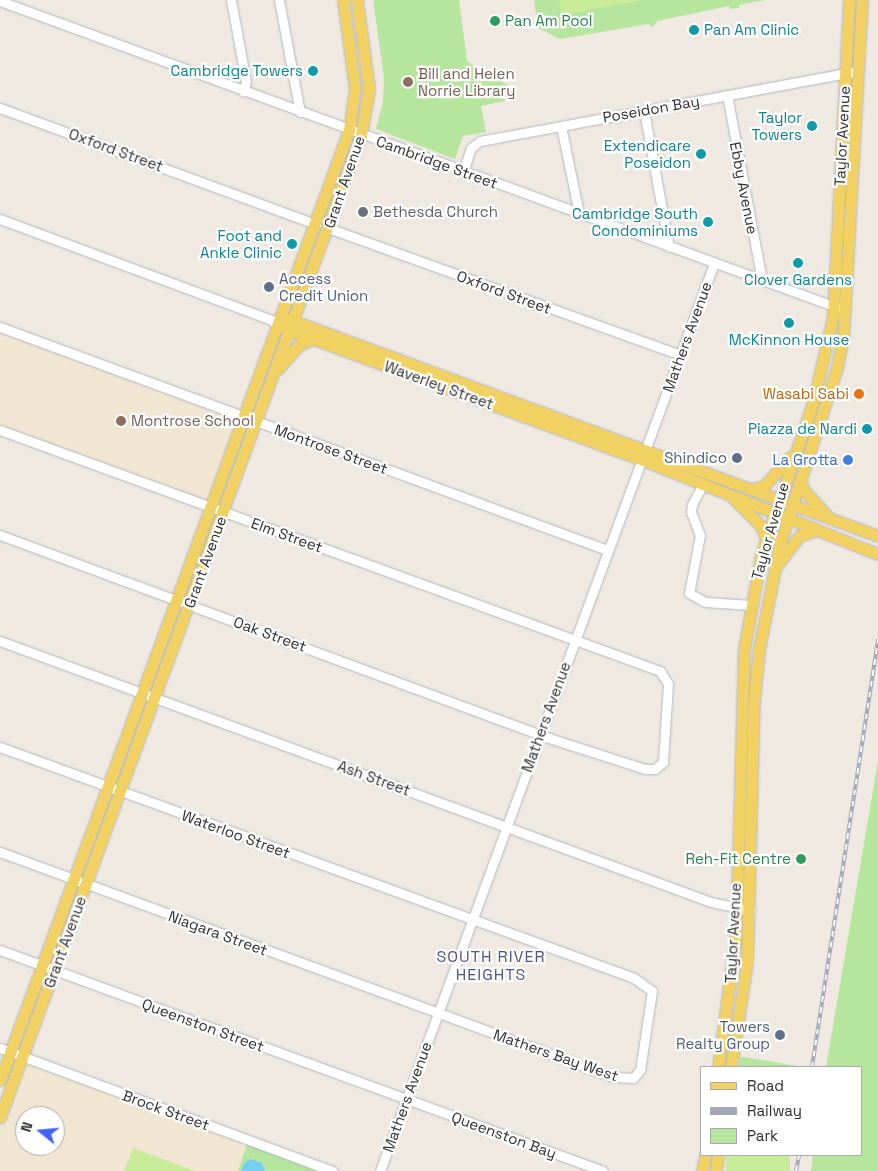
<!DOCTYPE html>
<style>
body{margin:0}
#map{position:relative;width:878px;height:1171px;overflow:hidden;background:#efe9e1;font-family:"Space Grotesk",sans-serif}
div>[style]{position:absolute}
.education>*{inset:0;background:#f0e6d1}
.green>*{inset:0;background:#b6e59e}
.pitch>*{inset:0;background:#c9ec9a;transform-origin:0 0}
.water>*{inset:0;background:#75cff0}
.roads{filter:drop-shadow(0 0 1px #b4b7c1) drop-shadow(0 0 1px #b4b7c1)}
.minor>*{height:9px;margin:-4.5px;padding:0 4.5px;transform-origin:4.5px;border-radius:4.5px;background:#fff}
.major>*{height:11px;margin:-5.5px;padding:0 5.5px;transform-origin:5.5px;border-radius:5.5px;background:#f2d163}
.rail>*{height:4px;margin-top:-2px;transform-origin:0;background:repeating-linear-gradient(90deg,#fff 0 5.5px,#a3a6b8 0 11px);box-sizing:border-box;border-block:1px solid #a3a6b8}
.dots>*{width:14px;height:14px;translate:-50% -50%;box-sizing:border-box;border:2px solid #fff;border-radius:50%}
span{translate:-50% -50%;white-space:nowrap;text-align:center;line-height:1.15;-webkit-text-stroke:4.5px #fff;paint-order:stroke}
.leisure-label{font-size:15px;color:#27864d}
.left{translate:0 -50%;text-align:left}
.right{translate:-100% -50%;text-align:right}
.culture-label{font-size:15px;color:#0d838f}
.education-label{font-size:15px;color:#785e54}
.street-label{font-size:15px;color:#2e2e2e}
.worship-label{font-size:15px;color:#5b616d}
.service-label{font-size:15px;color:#4e5e75}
.food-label{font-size:15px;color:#c56008}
.shop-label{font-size:15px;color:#366cbe}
.neighbourhood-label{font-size:16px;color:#4d5680;letter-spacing:1px}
.legend{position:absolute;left:700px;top:1066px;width:162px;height:90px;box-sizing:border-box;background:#fff;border:1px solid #ababab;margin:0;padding:6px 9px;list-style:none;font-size:15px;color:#2e2e2e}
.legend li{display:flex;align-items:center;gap:10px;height:25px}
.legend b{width:25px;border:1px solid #ababab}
.north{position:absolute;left:15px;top:1106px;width:50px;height:50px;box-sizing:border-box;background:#fff;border:1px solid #ababab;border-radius:50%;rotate:287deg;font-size:14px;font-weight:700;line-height:20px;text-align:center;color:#2e2e2e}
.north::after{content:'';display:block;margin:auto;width:18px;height:22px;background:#4264fb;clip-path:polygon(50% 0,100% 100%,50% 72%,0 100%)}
</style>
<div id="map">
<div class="education">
<div style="clip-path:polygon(0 327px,244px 417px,212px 507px,0 430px)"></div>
<div style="clip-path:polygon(evenodd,23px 1056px,248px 1141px,238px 1171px,0 1171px,0 1117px,23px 1056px,25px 1116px,55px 1116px,55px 1146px,25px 1146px,25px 1116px)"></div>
</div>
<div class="green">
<div style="clip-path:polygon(373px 0,459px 0,467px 61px,476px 67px,478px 75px,485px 74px,493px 82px,496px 79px,508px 85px,503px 93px,505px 101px,481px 106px,486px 132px,463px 136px,455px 159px,376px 129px,383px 101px,384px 78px)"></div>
<div style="clip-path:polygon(534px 0,766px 0,739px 5px,739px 8px,730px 9px,729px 6px,657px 21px,653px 27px,648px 24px,560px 39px,538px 28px)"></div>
<div style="clip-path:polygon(878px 761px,878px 1171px,811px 1171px,813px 1155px,862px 1155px,862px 1067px,826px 1067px)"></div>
<div style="clip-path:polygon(740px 1057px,744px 1057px,803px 1067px,739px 1067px)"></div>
<div style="clip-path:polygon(248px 1141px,333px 1171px,238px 1171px)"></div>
</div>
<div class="pitch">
<div style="clip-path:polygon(559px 0,643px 0,562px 15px)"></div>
<div style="clip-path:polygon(133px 1148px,195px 1171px,124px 1171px)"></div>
<div style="left:726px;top:1155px;width:64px;height:16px"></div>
</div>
<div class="water">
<div style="clip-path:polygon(250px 1159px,262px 1163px,265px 1171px,241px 1171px,245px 1162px)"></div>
</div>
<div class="roads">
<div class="minor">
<div style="left:231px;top:0;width:83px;rotate:79.6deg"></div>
<div style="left:246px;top:82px;width:10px;rotate:107deg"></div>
<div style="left:279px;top:0;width:114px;rotate:79.4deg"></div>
<div style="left:0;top:1px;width:893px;rotate:20.1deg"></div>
<div style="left:727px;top:95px;width:188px;rotate:79.3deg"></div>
<div style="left:0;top:108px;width:337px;rotate:20.2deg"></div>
<div style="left:644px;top:111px;width:138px;rotate:79.6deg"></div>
<div style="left:561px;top:126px;width:90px;rotate:78.4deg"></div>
<div style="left:463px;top:172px;width:25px;rotate:-72deg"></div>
<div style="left:471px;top:148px;width:11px;rotate:-38deg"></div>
<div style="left:480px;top:141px;width:384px;rotate:-10.5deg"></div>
<div style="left:0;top:219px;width:290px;rotate:20.4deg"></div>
<div style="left:272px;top:320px;width:8px;rotate:50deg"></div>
<div style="left:328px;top:228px;width:374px;rotate:19.8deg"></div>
<div style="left:0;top:327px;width:647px;rotate:20.17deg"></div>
<div style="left:0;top:430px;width:703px;rotate:20.06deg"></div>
<div style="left:660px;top:671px;width:15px;rotate:58deg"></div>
<div style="left:668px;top:684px;width:78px;rotate:93.7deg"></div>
<div style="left:663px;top:762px;width:11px;rotate:139deg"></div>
<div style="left:655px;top:769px;width:10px;rotate:180deg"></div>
<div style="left:645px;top:769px;width:101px;rotate:-162.1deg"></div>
<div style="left:549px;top:738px;width:585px;rotate:-159.71deg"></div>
<div style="left:703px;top:484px;width:24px;rotate:118deg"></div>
<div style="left:692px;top:505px;width:7px;rotate:98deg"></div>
<div style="left:691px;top:512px;width:25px;rotate:69deg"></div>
<div style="left:700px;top:535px;width:59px;rotate:100.7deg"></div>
<div style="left:689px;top:593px;width:18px;rotate:29deg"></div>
<div style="left:705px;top:602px;width:46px;rotate:3.7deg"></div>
<div style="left:0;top:641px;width:757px;rotate:20.16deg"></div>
<div style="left:711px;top:902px;width:40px;rotate:12deg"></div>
<div style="left:0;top:747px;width:675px;rotate:20.02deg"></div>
<div style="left:634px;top:978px;width:22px;rotate:36deg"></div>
<div style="left:652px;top:991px;width:80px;rotate:98.6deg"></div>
<div style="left:640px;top:1070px;width:11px;rotate:131deg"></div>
<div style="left:633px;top:1078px;width:20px;rotate:-177deg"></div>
<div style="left:613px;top:1077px;width:653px;rotate:-159.84deg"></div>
<div style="left:0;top:950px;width:642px;rotate:20.13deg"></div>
<div style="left:0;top:1048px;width:355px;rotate:20.3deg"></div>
<div style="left:380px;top:1171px;width:967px;rotate:-69.8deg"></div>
</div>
<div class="major">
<div style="left:288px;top:319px;width:629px;rotate:20.19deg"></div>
<div style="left:284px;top:328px;width:390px;rotate:20.2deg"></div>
<div style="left:650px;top:463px;width:245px;rotate:21.8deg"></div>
<div style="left:278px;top:369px;width:33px;rotate:-49deg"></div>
<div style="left:300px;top:344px;width:15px;rotate:-20deg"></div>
<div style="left:801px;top:477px;width:11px;rotate:85deg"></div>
<div style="left:802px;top:488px;width:38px;rotate:48deg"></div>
<div style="left:752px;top:489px;width:12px;rotate:-14deg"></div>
<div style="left:764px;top:486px;width:39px;rotate:-48deg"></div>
<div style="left:734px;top:499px;width:37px;rotate:45deg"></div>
<div style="left:760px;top:525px;width:14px;rotate:65deg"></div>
<div style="left:778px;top:564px;width:35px;rotate:-53deg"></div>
<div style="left:799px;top:536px;width:18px;rotate:-19deg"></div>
<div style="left:718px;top:1067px;width:134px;rotate:-82.3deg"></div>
<div style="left:736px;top:934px;width:285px;rotate:-88.4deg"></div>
<div style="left:744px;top:649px;width:96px;rotate:-79.7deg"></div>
<div style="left:761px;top:555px;width:165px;rotate:-71.2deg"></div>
<div style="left:814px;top:399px;width:85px;rotate:-77.1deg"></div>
<div style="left:833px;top:316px;width:316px;rotate:-87.1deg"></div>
<div style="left:731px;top:1067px;width:107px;rotate:-81.4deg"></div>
<div style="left:747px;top:961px;width:261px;rotate:-88.5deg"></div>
<div style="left:754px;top:700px;width:51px;rotate:-84.4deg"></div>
<div style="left:759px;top:649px;width:108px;rotate:-78.8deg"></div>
<div style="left:780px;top:543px;width:181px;rotate:-72deg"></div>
<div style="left:836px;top:371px;width:33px;rotate:-78deg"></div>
<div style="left:843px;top:339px;width:340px;rotate:-86.8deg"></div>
<div style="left:0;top:1080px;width:1012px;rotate:-69.83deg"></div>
<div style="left:349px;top:130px;width:41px;rotate:-81.7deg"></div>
<div style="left:355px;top:89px;width:90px;rotate:-97.7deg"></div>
<div style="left:0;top:1117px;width:1046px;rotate:-69.82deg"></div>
<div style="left:361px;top:135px;width:47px;rotate:-80.1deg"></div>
<div style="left:369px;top:89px;width:90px;rotate:-97.7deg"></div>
<div style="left:702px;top:1171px;width:16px;rotate:-79deg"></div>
<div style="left:716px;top:1171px;width:16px;rotate:-83deg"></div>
</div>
</div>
<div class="rail">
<div style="left:812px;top:1067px;width:433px;rotate:-81.2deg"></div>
<div style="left:796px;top:1171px;width:16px;rotate:-79deg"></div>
</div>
<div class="dots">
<div style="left:495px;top:21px;background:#2e9e5b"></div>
<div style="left:694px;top:30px;background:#0f9aa8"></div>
<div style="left:313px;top:71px;background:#0f9aa8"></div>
<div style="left:408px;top:82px;background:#8d6e63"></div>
<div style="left:812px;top:126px;background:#0f9aa8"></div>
<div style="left:701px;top:154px;background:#0f9aa8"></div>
<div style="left:363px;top:212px;background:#6b7280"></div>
<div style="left:708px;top:222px;background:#0f9aa8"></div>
<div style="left:292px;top:244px;background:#0f9aa8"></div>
<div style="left:798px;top:263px;background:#0f9aa8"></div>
<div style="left:269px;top:287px;background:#5c6f8a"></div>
<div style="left:789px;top:323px;background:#0f9aa8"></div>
<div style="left:859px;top:394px;background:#e8710a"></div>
<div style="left:121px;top:421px;background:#8d6e63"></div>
<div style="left:867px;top:429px;background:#0f9aa8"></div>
<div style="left:737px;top:458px;background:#5c6f8a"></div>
<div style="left:848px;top:460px;background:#3f7fe0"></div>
<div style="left:801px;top:859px;background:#2e9e5b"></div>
<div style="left:780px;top:1035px;background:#5c6f8a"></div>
</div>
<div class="leisure-label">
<span class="left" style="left:505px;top:21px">Pan Am Pool</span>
<span class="right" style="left:791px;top:859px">Reh-Fit Centre</span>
</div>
<div class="culture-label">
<span class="left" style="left:704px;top:30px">Pan Am Clinic</span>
<span class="right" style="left:303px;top:71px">Cambridge Towers</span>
<span class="right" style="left:802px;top:126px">Taylor<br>Towers</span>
<span class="right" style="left:691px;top:154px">Extendicare<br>Poseidon</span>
<span class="right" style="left:698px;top:222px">Cambridge South<br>Condominiums</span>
<span class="right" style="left:282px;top:244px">Foot and<br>Ankle Clinic</span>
<span style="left:798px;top:280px">Clover Gardens</span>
<span style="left:789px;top:340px">McKinnon House</span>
<span class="right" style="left:857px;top:429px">Piazza de Nardi</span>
</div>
<div class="education-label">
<span class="left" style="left:418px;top:82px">Bill and Helen<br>Norrie Library</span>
<span class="left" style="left:131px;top:421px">Montrose School</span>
</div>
<div class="street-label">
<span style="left:651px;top:109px;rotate:-10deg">Poseidon Bay</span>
<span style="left:842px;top:136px;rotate:-87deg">Taylor Avenue</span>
<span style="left:116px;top:150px;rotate:20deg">Oxford Street</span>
<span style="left:437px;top:162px;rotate:20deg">Cambridge Street</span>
<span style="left:344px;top:182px;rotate:-71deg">Grant Avenue</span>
<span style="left:744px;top:188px;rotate:79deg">Ebby Avenue</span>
<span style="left:504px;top:292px;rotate:20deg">Oxford Street</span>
<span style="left:687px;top:337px;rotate:-70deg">Mathers Avenue</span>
<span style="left:439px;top:385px;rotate:20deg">Waverley Street</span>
<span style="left:331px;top:449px;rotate:20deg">Montrose Street</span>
<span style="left:770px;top:531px;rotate:-74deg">Taylor Avenue</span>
<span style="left:287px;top:535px;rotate:20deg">Elm Street</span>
<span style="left:205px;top:562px;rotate:-70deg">Grant Avenue</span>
<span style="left:270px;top:634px;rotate:20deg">Oak Street</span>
<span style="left:546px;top:717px;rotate:-70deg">Mathers Avenue</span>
<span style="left:374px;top:778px;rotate:20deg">Ash Street</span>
<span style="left:236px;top:834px;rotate:20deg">Waterloo Street</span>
<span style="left:218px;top:933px;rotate:20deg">Niagara Street</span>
<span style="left:733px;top:933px;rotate:-87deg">Taylor Avenue</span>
<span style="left:65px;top:942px;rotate:-70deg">Grant Avenue</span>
<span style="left:203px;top:1025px;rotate:20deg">Queenston Street</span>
<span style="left:556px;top:1055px;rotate:19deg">Mathers Bay West</span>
<span style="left:407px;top:1097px;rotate:-70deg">Mathers Avenue</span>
<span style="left:166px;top:1110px;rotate:20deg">Brock Street</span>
<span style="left:504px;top:1135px;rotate:20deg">Queenston Bay</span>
</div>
<div class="worship-label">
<span class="left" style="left:373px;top:212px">Bethesda Church</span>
</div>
<div class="service-label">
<span class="left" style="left:279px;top:287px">Access<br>Credit Union</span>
<span class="right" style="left:727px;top:458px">Shindico</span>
<span class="right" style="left:770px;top:1035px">Towers<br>Realty Group</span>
</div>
<div class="food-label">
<span class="right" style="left:849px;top:394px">Wasabi Sabi</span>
</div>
<div class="shop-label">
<span class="right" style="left:838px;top:460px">La Grotta</span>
</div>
<div class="neighbourhood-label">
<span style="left:491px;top:966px">SOUTH RIVER<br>HEIGHTS</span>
</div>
<ul class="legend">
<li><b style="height:6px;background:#f2d163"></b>Road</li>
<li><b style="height:6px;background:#a3a6b8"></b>Railway</li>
<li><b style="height:14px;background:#b6e59e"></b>Park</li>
</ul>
<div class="north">N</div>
</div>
